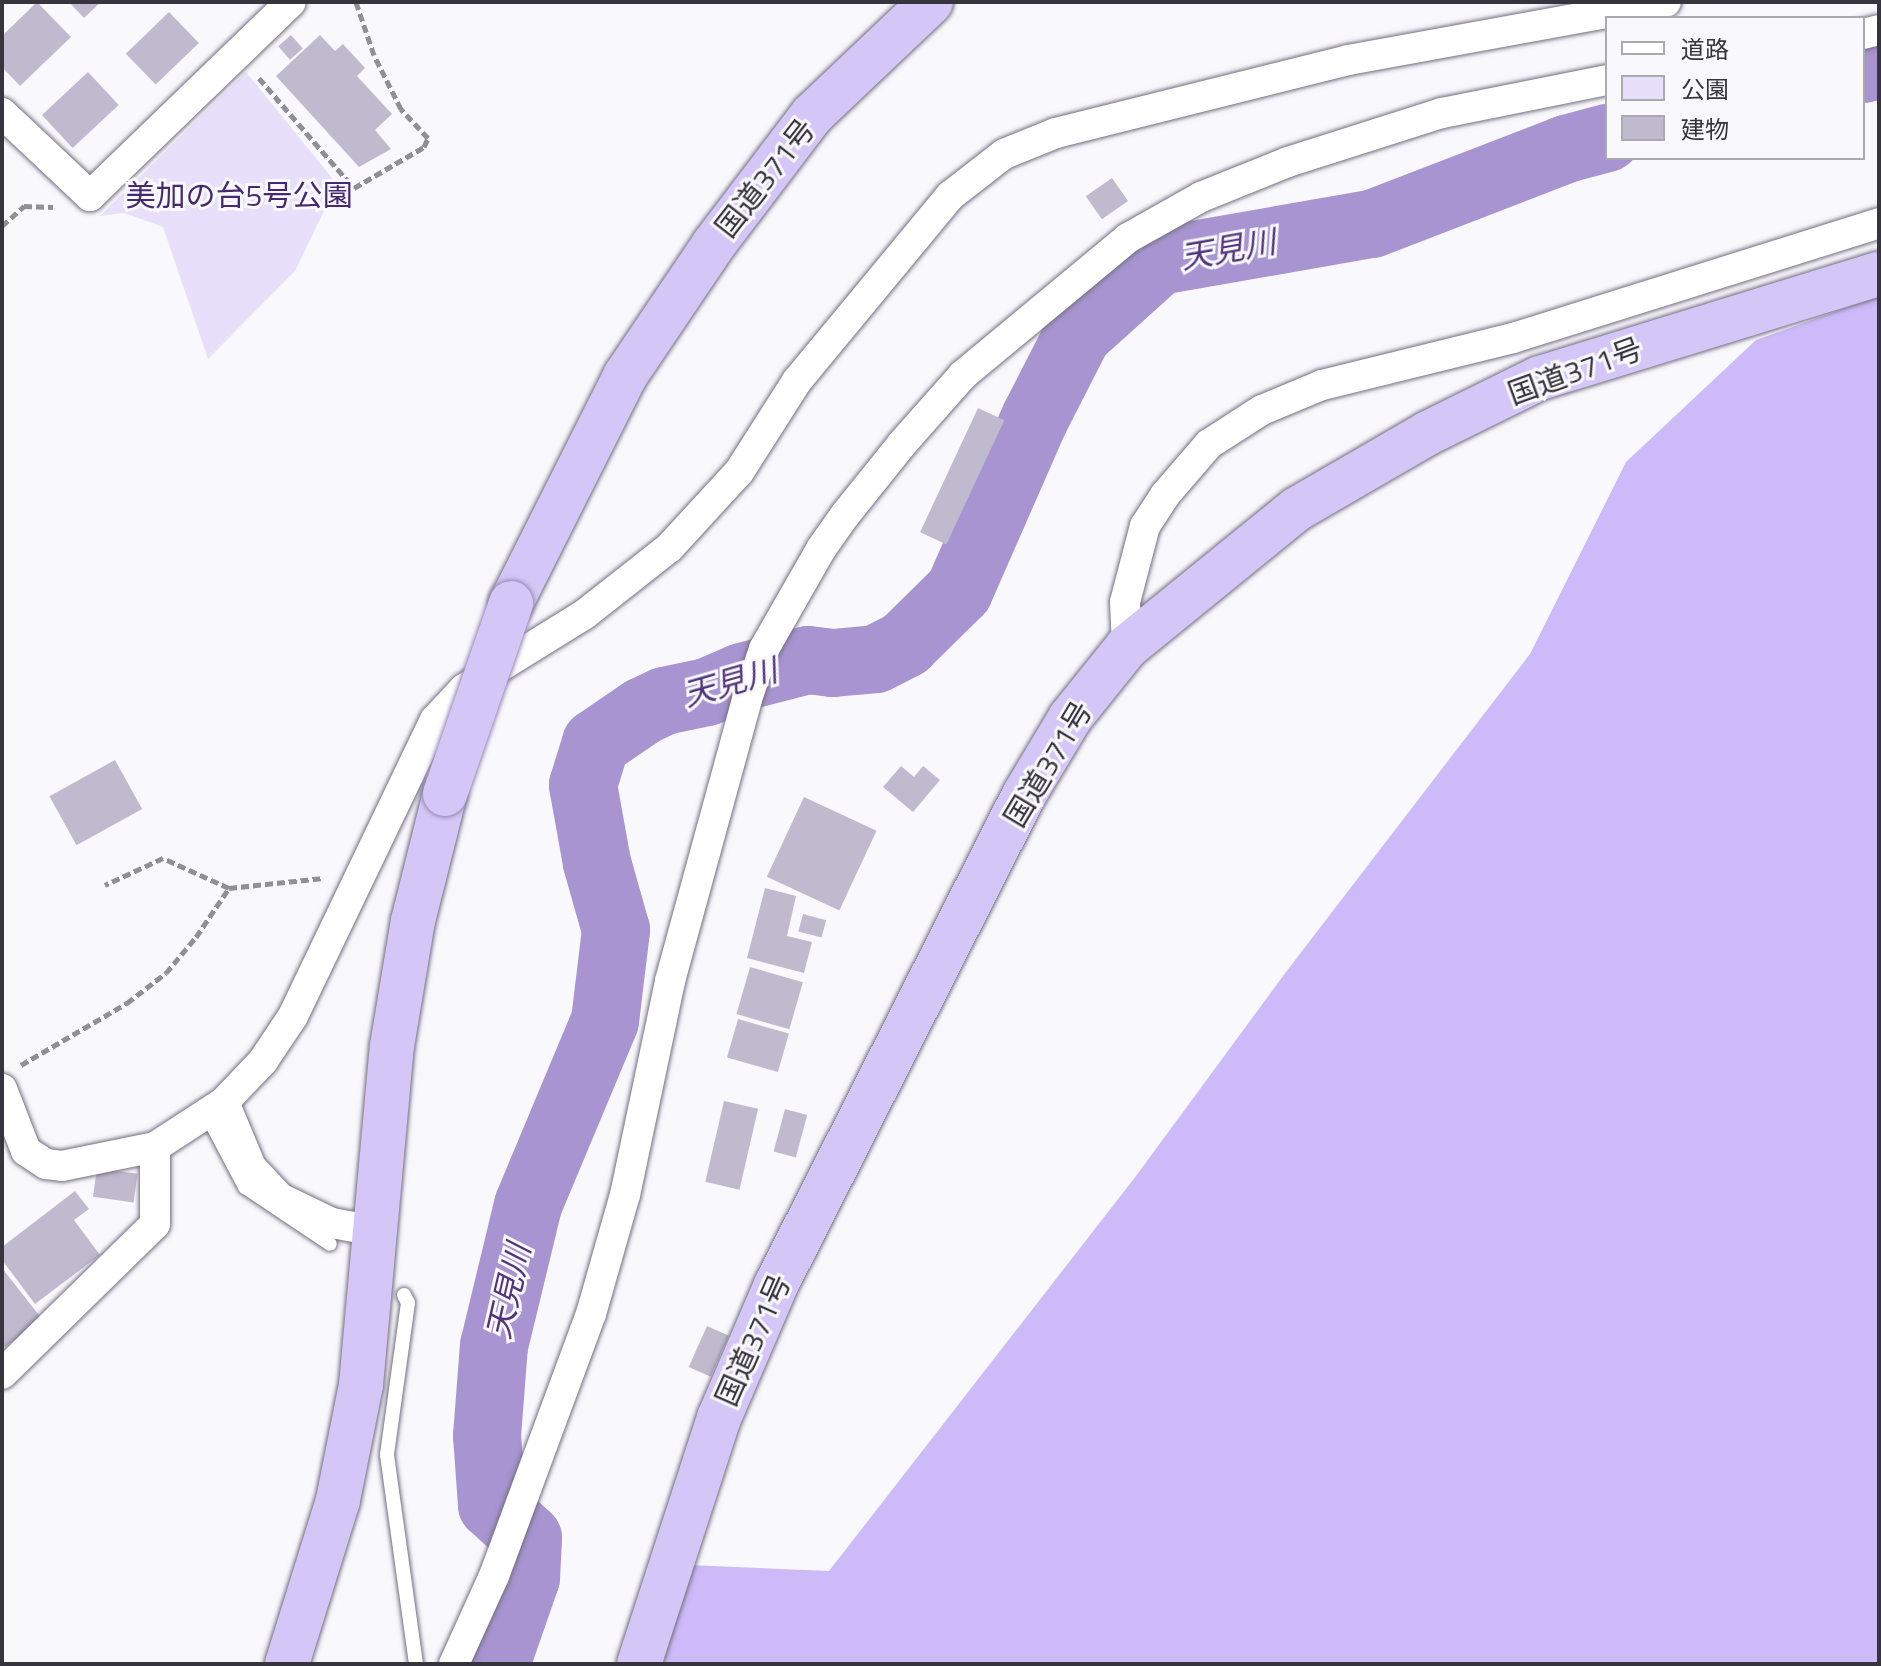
<!DOCTYPE html>
<meta charset="utf-8">
<style>
body{margin:0}
#map{position:relative;width:1881px;height:1666px;overflow:hidden;background:#f9f8fc;font-family:"Titillium Web","Noto Sans JP",sans-serif}
div>[style]{position:absolute}
.green>*{inset:0;background:#e8e0fb}
.forest>*{inset:0;background:#cdbaf8}
.river>*{height:68px;margin:-34px;padding:0 34px;transform-origin:34px;border-radius:34px;background:#a794d0}
.building>*{inset:0;background:#c0bace;transform-origin:0 0}
.path>*{height:5px;margin-top:-2.5px;transform-origin:0;background:repeating-linear-gradient(90deg,#908f95 0 8px,transparent 0 12px)}
.roads{filter:drop-shadow(0 0 2px #736e80) drop-shadow(0 0 2px #736e80)}
.service>*{height:14px;margin:-7px;padding:0 7px;transform-origin:7px;border-radius:7px;background:#fff}
.minor>*{height:30px;margin:-15px;padding:0 15px;transform-origin:15px;border-radius:15px;background:#fff}
.trunk>*{height:44px;margin:-22px;padding:0 22px;transform-origin:22px;border-radius:22px;background:#d4c6f6}
.bridges{filter:drop-shadow(0 0 2px #968ab3) drop-shadow(0 0 2px #968ab3)}
.trunk-bridge>*{height:44px;margin:-22px;padding:0 22px;transform-origin:22px;border-radius:22px;background:#d4c6f6}
span{translate:-50% -50%;white-space:nowrap;text-align:center;line-height:1.15;-webkit-text-stroke:6px #f9f8fc;paint-order:stroke}
.street-label{font-size:30px;color:#36343c}
.park-label{font-size:30px;color:#462a71}
.water-label{font-size:32px;color:#50347c;font-style:italic}
.frame{position:absolute;inset:0;border:4px solid #36343c;pointer-events:none}
.legend{position:absolute;left:1605px;top:16px;width:260px;height:144px;box-sizing:border-box;background:#f9f8fc;border:2px solid #abaaaf;margin:0;padding:10px 14px;list-style:none;font-size:24px;color:#36343c}
.legend li{display:flex;align-items:center;gap:16px;height:40px}
.legend b{width:40px;border:2px solid #abaaaf}
</style>
<div id="map">
<div class="green">
<div style="clip-path:polygon(246px 72px,337px 184px,295px 271px,208px 359px,163px 227px,124px 213px,100px 216px)"></div>
</div>
<div class="forest">
<div style="clip-path:polygon(1879px 296px,1879px 1664px,663px 1664px,689px 1565px,829px 1571px,1136px 1176px,1286px 972px,1530px 654px,1626px 462px,1756px 340px)"></div>
</div>
<div class="river">
<div style="left:1863px;top:69px;width:16px;rotate:-14deg"></div>
<div style="left:496px;top:1664px;width:91px;rotate:-70.8deg"></div>
<div style="left:526px;top:1578px;width:40px;rotate:-87.1deg"></div>
<div style="left:528px;top:1538px;width:49px;rotate:-137.5deg"></div>
<div style="left:492px;top:1505px;width:69px;rotate:-94.1deg"></div>
<div style="left:487px;top:1436px;width:90px;rotate:-85.6deg"></div>
<div style="left:494px;top:1346px;width:145px;rotate:-76.4deg"></div>
<div style="left:528px;top:1205px;width:199px;rotate:-67.3deg"></div>
<div style="left:605px;top:1021px;width:92px;rotate:-83.1deg"></div>
<div style="left:616px;top:930px;width:70px;rotate:-105.8deg"></div>
<div style="left:597px;top:863px;width:79px;rotate:-100.2deg"></div>
<div style="left:583px;top:785px;width:44px;rotate:-72.8deg"></div>
<div style="left:596px;top:743px;width:57px;rotate:-34.2deg"></div>
<div style="left:643px;top:711px;width:23px;rotate:-25deg"></div>
<div style="left:664px;top:701px;width:44px;rotate:-11.8deg"></div>
<div style="left:707px;top:692px;width:38px;rotate:-23deg"></div>
<div style="left:742px;top:677px;width:68px;rotate:-14.4deg"></div>
<div style="left:808px;top:660px;width:25px;rotate:7deg"></div>
<div style="left:833px;top:663px;width:43px;rotate:-5.3deg"></div>
<div style="left:876px;top:659px;width:33px;rotate:-27deg"></div>
<div style="left:905px;top:644px;width:76px;rotate:-44.5deg"></div>
<div style="left:959px;top:591px;width:189px;rotate:-66.3deg"></div>
<div style="left:1035px;top:418px;width:94px;rotate:-62.9deg"></div>
<div style="left:1078px;top:334px;width:109px;rotate:-42deg"></div>
<div style="left:1159px;top:261px;width:216px;rotate:-9.9deg"></div>
<div style="left:1372px;top:224px;width:208px;rotate:-21.1deg"></div>
<div style="left:1566px;top:149px;width:42px;rotate:-15deg"></div>
</div>
<div class="building">
<div style="clip-path:polygon(37px 2px,71px 37px,20px 86px,2px 67px,2px 36px)"></div>
<div style="clip-path:polygon(69px 2px,101px 2px,84px 18px)"></div>
<div style="left:169px;top:12px;width:43px;height:60px;rotate:46deg"></div>
<div style="left:291px;top:35px;width:18px;height:17px;rotate:49deg"></div>
<div style="clip-path:polygon(320px 35px,335px 51px,343px 44px,365px 68px,357px 76px,392px 114px,375px 130px,391px 149px,359px 167px,276px 76px)"></div>
<div style="left:88px;top:72px;width:45px;height:63px;rotate:47deg"></div>
<div style="left:1112px;top:178px;width:28px;height:32px;rotate:55deg"></div>
<div style="left:978px;top:408px;width:29px;height:137px;rotate:25deg"></div>
<div style="left:115px;top:760px;width:56px;height:75px;rotate:61deg"></div>
<div style="clip-path:polygon(901px 766px,914px 777px,923px 766px,940px 780px,913px 812px,883px 787px)"></div>
<div style="left:804px;top:797px;width:80px;height:88px;rotate:25deg"></div>
<div style="clip-path:polygon(765px 888px,796px 896px,787px 936px,812px 942px,804px 973px,747px 958px)"></div>
<div style="left:803px;top:914px;width:24px;height:18px;rotate:15deg"></div>
<div style="left:750px;top:967px;width:55px;height:49px;rotate:16deg"></div>
<div style="left:738px;top:1019px;width:53px;height:40px;rotate:16deg"></div>
<div style="left:724px;top:1101px;width:35px;height:83px;rotate:13deg"></div>
<div style="left:785px;top:1109px;width:23px;height:44px;rotate:15deg"></div>
<div style="left:97px;top:1168px;width:41px;height:29px;rotate:8deg"></div>
<div style="clip-path:polygon(75px 1191px,89px 1209px,74px 1220px,100px 1255px,35px 1304px,2px 1260px,2px 1247px)"></div>
<div style="clip-path:polygon(2px 1268px,42px 1319px,5px 1347px,2px 1343px)"></div>
<div style="left:707px;top:1326px;width:24px;height:45px;rotate:24deg"></div>
</div>
<div class="path">
<div style="left:259px;top:78px;width:145px;rotate:49.2deg"></div>
<div style="left:354px;top:188px;width:81px;rotate:-30.4deg"></div>
<div style="left:424px;top:147px;width:10px;rotate:-66deg"></div>
<div style="left:428px;top:138px;width:40px;rotate:-133deg"></div>
<div style="left:401px;top:109px;width:60px;rotate:-116.6deg"></div>
<div style="left:374px;top:55px;width:56px;rotate:-108.8deg"></div>
<div style="left:2px;top:226px;width:30px;rotate:-42deg"></div>
<div style="left:24px;top:206px;width:29px;rotate:2deg"></div>
<div style="left:229px;top:888px;width:95px;rotate:-6.1deg"></div>
<div style="left:21px;top:1065px;width:123px;rotate:-30.3deg"></div>
<div style="left:127px;top:1003px;width:49px;rotate:-37.6deg"></div>
<div style="left:166px;top:973px;width:47px;rotate:-50.2deg"></div>
<div style="left:196px;top:937px;width:59px;rotate:-56deg"></div>
<div style="left:229px;top:888px;width:72px;rotate:-155.6deg"></div>
<div style="left:163px;top:858px;width:64px;rotate:155deg"></div>
</div>
<div class="roads">
<div class="service">
<div style="left:206px;top:1113px;width:84px;rotate:62.2deg"></div>
<div style="left:245px;top:1187px;width:102px;rotate:33.8deg"></div>
<div style="left:404px;top:1295px;width:9px;rotate:63deg"></div>
<div style="left:408px;top:1303px;width:153px;rotate:97.9deg"></div>
<div style="left:387px;top:1455px;width:211px;rotate:82.1deg"></div>
</div>
<div class="minor">
<div style="left:1863px;top:34px;width:16px;rotate:-14deg"></div>
<div style="left:2px;top:113px;width:121px;rotate:43.3deg"></div>
<div style="left:90px;top:196px;width:279px;rotate:-44deg"></div>
<div style="left:1127px;top:647px;width:45px;rotate:-92.5deg"></div>
<div style="left:1125px;top:602px;width:79px;rotate:-75.3deg"></div>
<div style="left:1145px;top:526px;width:37px;rotate:-57deg"></div>
<div style="left:1165px;top:495px;width:67px;rotate:-49.2deg"></div>
<div style="left:1209px;top:444px;width:63px;rotate:-32.7deg"></div>
<div style="left:1262px;top:410px;width:65px;rotate:-22.6deg"></div>
<div style="left:1322px;top:385px;width:197px;rotate:-13.8deg"></div>
<div style="left:1513px;top:338px;width:384px;rotate:-17.4deg"></div>
<div style="left:2px;top:1089px;width:66px;rotate:68.8deg"></div>
<div style="left:26px;top:1151px;width:24px;rotate:33deg"></div>
<div style="left:46px;top:1164px;width:16px;rotate:7deg"></div>
<div style="left:62px;top:1166px;width:95px;rotate:-11.5deg"></div>
<div style="left:155px;top:1147px;width:82px;rotate:-33.1deg"></div>
<div style="left:224px;top:1102px;width:57px;rotate:-46.4deg"></div>
<div style="left:263px;top:1061px;width:54px;rotate:-56.3deg"></div>
<div style="left:293px;top:1016px;width:328px;rotate:-64.4deg"></div>
<div style="left:435px;top:720px;width:42px;rotate:-46.9deg"></div>
<div style="left:464px;top:689px;width:142px;rotate:-31.8deg"></div>
<div style="left:585px;top:614px;width:107px;rotate:-38.2deg"></div>
<div style="left:669px;top:548px;width:103px;rotate:-47.4deg"></div>
<div style="left:739px;top:472px;width:108px;rotate:-57.5deg"></div>
<div style="left:797px;top:381px;width:240px;rotate:-50.4deg"></div>
<div style="left:950px;top:196px;width:68px;rotate:-37.9deg"></div>
<div style="left:1004px;top:154px;width:56px;rotate:-22deg"></div>
<div style="left:1056px;top:133px;width:301px;rotate:-14deg"></div>
<div style="left:1348px;top:60px;width:323px;rotate:-10.3deg"></div>
<div style="left:224px;top:1102px;width:70px;rotate:67.4deg"></div>
<div style="left:251px;top:1167px;width:42px;rotate:46.9deg"></div>
<div style="left:280px;top:1198px;width:58px;rotate:25.7deg"></div>
<div style="left:332px;top:1223px;width:44px;rotate:10.5deg"></div>
<div style="left:2px;top:1374px;width:214px;rotate:-44.4deg"></div>
<div style="left:155px;top:1224px;width:77px;rotate:-90deg"></div>
<div style="left:454px;top:1664px;width:97px;rotate:-65.6deg"></div>
<div style="left:494px;top:1576px;width:279px;rotate:-69.7deg"></div>
<div style="left:591px;top:1314px;width:124px;rotate:-74.1deg"></div>
<div style="left:625px;top:1195px;width:219px;rotate:-78.1deg"></div>
<div style="left:670px;top:981px;width:292px;rotate:-74.7deg"></div>
<div style="left:747px;top:699px;width:53px;rotate:-71.2deg"></div>
<div style="left:764px;top:649px;width:115px;rotate:-60.3deg"></div>
<div style="left:821px;top:549px;width:42px;rotate:-54.8deg"></div>
<div style="left:845px;top:515px;width:90px;rotate:-51.3deg"></div>
<div style="left:901px;top:445px;width:94px;rotate:-48.5deg"></div>
<div style="left:963px;top:375px;width:214px;rotate:-39.7deg"></div>
<div style="left:1128px;top:238px;width:84px;rotate:-29.3deg"></div>
<div style="left:1201px;top:197px;width:94px;rotate:-21.9deg"></div>
<div style="left:1288px;top:162px;width:162px;rotate:-17.7deg"></div>
<div style="left:1442px;top:113px;width:168px;rotate:-11.3deg"></div>
</div>
<div class="trunk">
<div style="left:511px;top:603px;width:254px;rotate:-63.3deg"></div>
<div style="left:625px;top:376px;width:159px;rotate:-56deg"></div>
<div style="left:714px;top:244px;width:162px;rotate:-52.8deg"></div>
<div style="left:812px;top:115px;width:164px;rotate:-43.5deg"></div>
<div style="left:287px;top:1664px;width:172px;rotate:-72.7deg"></div>
<div style="left:338px;top:1500px;width:117px;rotate:-78.7deg"></div>
<div style="left:361px;top:1385px;width:340px;rotate:-84.8deg"></div>
<div style="left:392px;top:1046px;width:127px;rotate:-80.5deg"></div>
<div style="left:413px;top:921px;width:131px;rotate:-75.9deg"></div>
<div style="left:639px;top:1664px;width:259px;rotate:-72deg"></div>
<div style="left:719px;top:1418px;width:145px;rotate:-66.8deg"></div>
<div style="left:776px;top:1285px;width:549px;rotate:-63.16deg"></div>
<div style="left:1024px;top:795px;width:90px;rotate:-59.1deg"></div>
<div style="left:1070px;top:718px;width:91px;rotate:-51.2deg"></div>
<div style="left:1127px;top:647px;width:219px;rotate:-39.1deg"></div>
<div style="left:1297px;top:509px;width:151px;rotate:-30.1deg"></div>
<div style="left:1428px;top:433px;width:125px;rotate:-26.2deg"></div>
<div style="left:1540px;top:378px;width:355px;rotate:-17.1deg"></div>
</div>
</div>
<div class="bridges">
<div class="trunk-bridge">
<div style="left:445px;top:794px;width:202px;rotate:-70.9deg"></div>
</div>
</div>
<div class="street-label">
<span style="left:765px;top:178px;rotate:-52deg">国道371号</span>
<span style="left:1575px;top:371px;rotate:-20deg">国道371号</span>
<span style="left:1048px;top:764px;rotate:-59deg">国道371号</span>
<span style="left:753px;top:1340px;rotate:-66deg">国道371号</span>
</div>
<div class="park-label">
<span style="left:239px;top:195px">美加の台5号公園</span>
</div>
<div class="water-label">
<span style="left:1228px;top:249px;rotate:-10deg">天見川</span>
<span style="left:730px;top:682px;rotate:-16deg">天見川</span>
<span style="left:508px;top:1291px;rotate:-77deg">天見川</span>
</div>
<div class="frame"></div>
<ul class="legend">
<li><b style="height:10px;background:#fff"></b>道路</li>
<li><b style="height:22px;background:#e8e0fb"></b>公園</li>
<li><b style="height:22px;background:#c0bace"></b>建物</li>
</ul>
</div>
